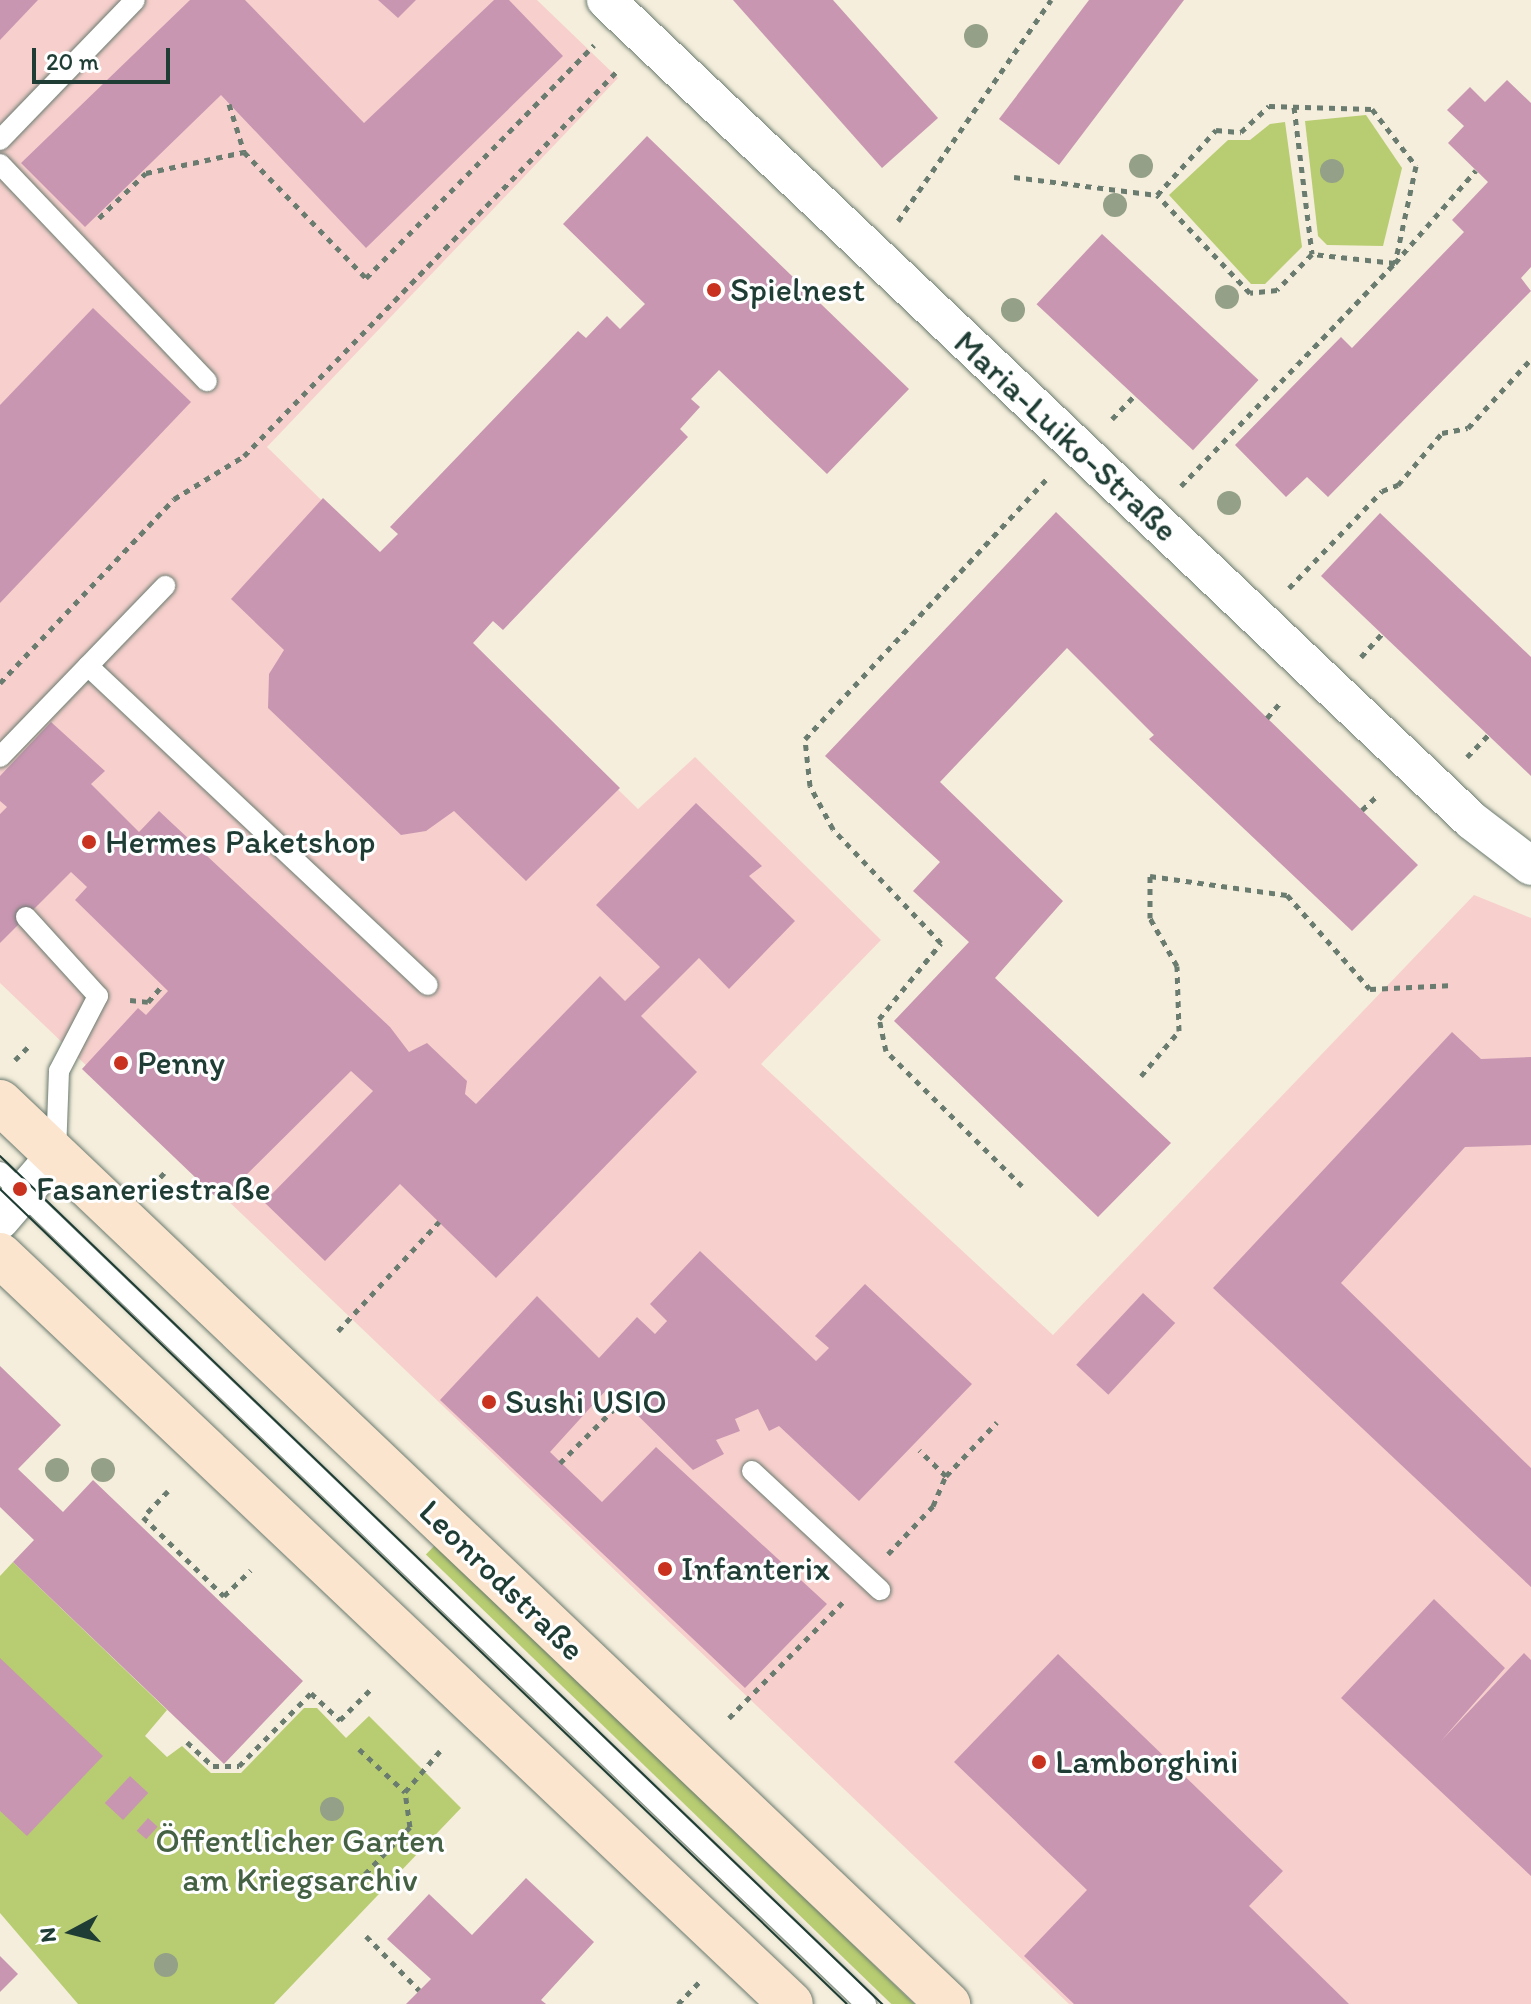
<!DOCTYPE html>
<meta charset="utf-8">
<style>
body{margin:0}
#map{position:relative;width:1531px;height:2004px;overflow:hidden;background:#f5eedc;font-family:Itim,sans-serif}
div>[style]{position:absolute}
.built>*{inset:0;background:#f7d0cd}
.green>*{inset:0;background:#b8cd71;transform-origin:0 0}
.building>*{inset:0;background:#c996b2;transform-origin:0 0}
.path>*{height:5px;margin-top:-2.5px;transform-origin:0;background:repeating-linear-gradient(90deg,#6a7b6f 0 6px,transparent 0 12px)}
.roads{filter:drop-shadow(0 0 2px #6a7b6f) drop-shadow(0 0 2px #6a7b6f)}
.lane>*{height:20px;margin:-10px;padding:0 10px;transform-origin:10px;border-radius:10px;background:#fff}
.street>*{height:38px;margin:-19px;padding:0 19px;transform-origin:19px;border-radius:19px;background:#fff}
.secondary>*{height:44px;margin:-22px;padding:0 22px;transform-origin:22px;border-radius:22px;background:#fce5cf}
.tram>*{height:2px;margin:-1px;padding:0 1px;transform-origin:1px;border-radius:1px;background:#1f3d34}
.trees>*{width:24px;height:24px;margin:-12px;border-radius:50%;background:#94a088}
.dots>*{width:22px;height:22px;translate:-50% -50%;box-sizing:border-box;border:4px solid #fff;border-radius:50%}
span{translate:-50% -50%;white-space:nowrap;text-align:center;line-height:1.15;-webkit-text-stroke:6px #fff;paint-order:stroke}
.poi-label{font-size:34px;color:#1f3d34}
.left{translate:0 -50%;text-align:left}
.street-label{font-size:34px;color:#1f3d34}
.park-label{font-size:34px;color:#456143}
.north{position:absolute;left:32px;top:1892px;width:80px;height:80px;-webkit-text-stroke:6px #fff;paint-order:stroke;rotate:263deg;font-size:22px;font-weight:700;line-height:32px;text-align:center;color:#1f3d34}
.north::after{content:'';display:block;margin:auto;width:28px;height:36px;background:#1f3d34;clip-path:polygon(50% 0,100% 100%,50% 72%,0 100%)}
.scale{position:absolute;left:32px;top:48px;width:138px;height:36px;box-sizing:border-box;border:4px solid #1f3d34;border-top:0;padding-left:10px;font-size:24px;line-height:28px;white-space:nowrap;color:#1f3d34;-webkit-text-stroke:6px #fff;paint-order:stroke}
</style>
<div id="map">
<div class="built">
<div style="clip-path:polygon(0 0,537px 0,618px 78px,267px 447px,638px 809px,695px 757px,881px 940px,761px 1064px,1053px 1335px,1474px 895px,1531px 918px,1531px 2004px,1069px 2004px,0 983px)"></div>
</div>
<div class="green">
<div style="clip-path:polygon(1366px 115px,1402px 168px,1383px 246px,1327px 245px,1318px 236px,1305px 121px)"></div>
<div style="clip-path:polygon(1285px 122px,1302px 247px,1265px 284px,1251px 284px,1169px 195px,1228px 140px,1250px 140px,1270px 124px)"></div>
<div style="left:437px;top:1543px;width:668px;height:16px;rotate:44deg"></div>
<div style="clip-path:polygon(13px 1562px,167px 1710px,145px 1736px,167px 1757px,182px 1746px,211px 1773px,241px 1773px,304px 1708px,317px 1708px,346px 1738px,369px 1716px,461px 1808px,274px 2004px,78px 2004px,0 1913px,0 1576px)"></div>
</div>
<div class="building">
<div style="clip-path:polygon(0 0,38px 0,0 40px)"></div>
<div style="clip-path:polygon(190px 0,245px 0,364px 123px,494px 0,509px 0,563px 56px,366px 248px,221px 95px,85px 227px,21px 163px)"></div>
<div style="clip-path:polygon(378px 0,416px 0,398px 18px)"></div>
<div style="clip-path:polygon(733px 0,833px 0,938px 118px,882px 168px)"></div>
<div style="clip-path:polygon(1089px 0,1184px 0,1059px 165px,999px 119px)"></div>
<div style="clip-path:polygon(1507px 80px,1531px 103px,1531px 267px,1521px 278px,1531px 291px,1328px 497px,1307px 477px,1286px 497px,1235px 445px,1341px 337px,1352px 348px,1464px 232px,1452px 220px,1488px 182px,1448px 143px,1464px 126px,1447px 110px,1470px 87px,1485px 102px)"></div>
<div style="clip-path:polygon(647px 136px,909px 389px,827px 474px,719px 370px,691px 399px,700px 407px,680px 429px,688px 437px,503px 630px,493px 621px,473px 643px,620px 788px,526px 881px,454px 811px,426px 831px,401px 835px,268px 708px,269px 674px,284px 650px,231px 599px,323px 498px,380px 552px,398px 534px,390px 527px,578px 331px,586px 338px,607px 316px,620px 329px,645px 304px,563px 224px)"></div>
<div style="left:1102px;top:234px;width:214px;height:96px;rotate:43deg"></div>
<div style="clip-path:polygon(93px 308px,191px 402px,0 603px,0 405px)"></div>
<div style="clip-path:polygon(1056px 512px,1418px 865px,1352px 931px,1149px 739px,1154px 735px,1067px 648px,940px 782px,1063px 901px,995px 978px,1171px 1143px,1098px 1217px,894px 1021px,969px 942px,913px 891px,940px 862px,825px 756px)"></div>
<div style="clip-path:polygon(1380px 513px,1531px 657px,1531px 776px,1321px 576px)"></div>
<div style="clip-path:polygon(51px 722px,105px 771px,91px 784px,139px 832px,159px 811px,390px 1027px,409px 1052px,427px 1043px,467px 1081px,465px 1094px,476px 1104px,600px 976px,625px 1001px,660px 967px,596px 905px,696px 803px,762px 866px,749px 876px,795px 921px,729px 989px,699px 958px,641px 1016px,697px 1072px,496px 1278px,400px 1184px,325px 1261px,264px 1202px,373px 1091px,351px 1071px,220px 1201px,82px 1069px,138px 1008px,146px 1015px,168px 991px,75px 900px,87px 887px,71px 872px,0 943px,0 814px,7px 807px,0 801px,0 776px)"></div>
<div style="clip-path:polygon(1452px 1032px,1481px 1059px,1531px 1057px,1531px 1145px,1465px 1147px,1341px 1283px,1531px 1468px,1531px 1587px,1213px 1288px)"></div>
<div style="clip-path:polygon(700px 1251px,816px 1361px,829px 1348px,815px 1336px,865px 1284px,972px 1384px,859px 1501px,779px 1426px,769px 1431px,758px 1409px,735px 1419px,740px 1431px,716px 1440px,724px 1454px,693px 1470px,609px 1387px,550px 1452px,602px 1502px,656px 1447px,827px 1604px,745px 1688px,440px 1400px,537px 1296px,599px 1358px,637px 1317px,655px 1334px,667px 1321px,650px 1304px)"></div>
<div style="left:1143px;top:1293px;width:44px;height:98px;rotate:43deg"></div>
<div style="clip-path:polygon(0 1366px,61px 1425px,18px 1469px,63px 1512px,93px 1480px,303px 1681px,224px 1764px,13px 1562px,34px 1540px,0 1507px)"></div>
<div style="clip-path:polygon(1434px 1599px,1505px 1668px,1441px 1741px,1524px 1653px,1531px 1660px,1531px 1876px,1341px 1698px)"></div>
<div style="clip-path:polygon(1058px 1654px,1283px 1871px,1249px 1906px,1349px 2004px,1074px 2004px,1024px 1956px,1087px 1890px,954px 1762px)"></div>
<div style="clip-path:polygon(0 1658px,103px 1756px,27px 1836px,0 1811px)"></div>
<div style="left:130px;top:1776px;width:25px;height:37px;rotate:43deg"></div>
<div style="left:148px;top:1818px;width:13px;height:17px;rotate:42deg"></div>
<div style="clip-path:polygon(526px 1878px,594px 1942px,541px 2000px,546px 2004px,406px 2004px,431px 1979px,387px 1939px,429px 1894px,472px 1935px)"></div>
<div style="clip-path:polygon(0 1956px,18px 1974px,0 1992px)"></div>
</div>
<div class="path">
<div style="left:229px;top:104px;width:50px;rotate:72.6deg"></div>
<div style="left:1294px;top:107px;width:148px;rotate:83deg"></div>
<div style="left:1014px;top:177px;width:144px;rotate:7.2deg"></div>
<div style="left:1157px;top:195px;width:88px;rotate:-47.8deg"></div>
<div style="left:1216px;top:130px;width:25px;rotate:5deg"></div>
<div style="left:1241px;top:132px;width:38px;rotate:-43deg"></div>
<div style="left:1269px;top:106px;width:103px;rotate:1.7deg"></div>
<div style="left:1372px;top:109px;width:72px;rotate:52.3deg"></div>
<div style="left:1416px;top:166px;width:99px;rotate:102.2deg"></div>
<div style="left:1395px;top:263px;width:83px;rotate:-173.8deg"></div>
<div style="left:1312px;top:254px;width:50px;rotate:134.2deg"></div>
<div style="left:1277px;top:290px;width:27px;rotate:174deg"></div>
<div style="left:1250px;top:293px;width:135px;rotate:-133.5deg"></div>
<div style="left:99px;top:218px;width:65px;rotate:-43.8deg"></div>
<div style="left:146px;top:173px;width:100px;rotate:-12.1deg"></div>
<div style="left:244px;top:152px;width:175px;rotate:45.9deg"></div>
<div style="left:366px;top:278px;width:326px;rotate:-45.6deg"></div>
<div style="left:898px;top:221px;width:269px;rotate:-55.3deg"></div>
<div style="left:1112px;top:419px;width:35px;rotate:-46deg"></div>
<div style="left:1181px;top:486px;width:309px;rotate:-46.2deg"></div>
<div style="left:1395px;top:263px;width:123px;rotate:-48.9deg"></div>
<div style="left:1289px;top:588px;width:134px;rotate:-46.2deg"></div>
<div style="left:1382px;top:491px;width:17px;rotate:-21deg"></div>
<div style="left:1398px;top:485px;width:68px;rotate:-49.8deg"></div>
<div style="left:1442px;top:433px;width:26px;rotate:-11deg"></div>
<div style="left:1468px;top:428px;width:93px;rotate:-47.6deg"></div>
<div style="left:1361px;top:657px;width:31px;rotate:-48deg"></div>
<div style="left:0;top:683px;width:253px;rotate:-46.6deg"></div>
<div style="left:174px;top:499px;width:82px;rotate:-31.6deg"></div>
<div style="left:244px;top:456px;width:540px;rotate:-45.9deg"></div>
<div style="left:1267px;top:718px;width:21px;rotate:-49deg"></div>
<div style="left:1467px;top:757px;width:30px;rotate:-46deg"></div>
<div style="left:1362px;top:810px;width:21px;rotate:-43deg"></div>
<div style="left:130px;top:1000px;width:18px;rotate:6deg"></div>
<div style="left:148px;top:1002px;width:21px;rotate:-49deg"></div>
<div style="left:15px;top:1060px;width:23px;rotate:-45deg"></div>
<div style="left:1141px;top:1076px;width:59px;rotate:-49.8deg"></div>
<div style="left:1179px;top:1031px;width:65px;rotate:-91.8deg"></div>
<div style="left:1177px;top:966px;width:55px;rotate:-119.4deg"></div>
<div style="left:1150px;top:918px;width:42px;rotate:-90deg"></div>
<div style="left:1150px;top:876px;width:138px;rotate:7.9deg"></div>
<div style="left:1287px;top:895px;width:125px;rotate:48.6deg"></div>
<div style="left:1370px;top:989px;width:84px;rotate:-2.7deg"></div>
<div style="left:152px;top:1186px;width:18px;rotate:-47deg"></div>
<div style="left:1022px;top:1186px;width:192px;rotate:-135.2deg"></div>
<div style="left:886px;top:1051px;width:33px;rotate:-102deg"></div>
<div style="left:879px;top:1019px;width:98px;rotate:-50.8deg"></div>
<div style="left:941px;top:943px;width:157px;rotate:-133.5deg"></div>
<div style="left:833px;top:829px;width:49px;rotate:-118.1deg"></div>
<div style="left:810px;top:786px;width:47px;rotate:-96.1deg"></div>
<div style="left:805px;top:739px;width:359px;rotate:-47.1deg"></div>
<div style="left:338px;top:1331px;width:149px;rotate:-47.2deg"></div>
<div style="left:560px;top:1463px;width:88px;rotate:-45deg"></div>
<div style="left:946px;top:1476px;width:74px;rotate:-46.6deg"></div>
<div style="left:168px;top:1491px;width:36px;rotate:134deg"></div>
<div style="left:143px;top:1517px;width:113px;rotate:44.3deg"></div>
<div style="left:224px;top:1596px;width:37px;rotate:-44deg"></div>
<div style="left:888px;top:1554px;width:66px;rotate:-46.8deg"></div>
<div style="left:933px;top:1506px;width:33px;rotate:-67deg"></div>
<div style="left:946px;top:1476px;width:37px;rotate:-136deg"></div>
<div style="left:729px;top:1718px;width:163px;rotate:-45.5deg"></div>
<div style="left:187px;top:1742px;width:35px;rotate:43deg"></div>
<div style="left:213px;top:1766px;width:26px"></div>
<div style="left:239px;top:1766px;width:103px;rotate:-45.4deg"></div>
<div style="left:311px;top:1693px;width:40px;rotate:43deg"></div>
<div style="left:340px;top:1720px;width:47px;rotate:-45deg"></div>
<div style="left:359px;top:1749px;width:63px;rotate:43.1deg"></div>
<div style="left:365px;top:1874px;width:65px;rotate:-46.2deg"></div>
<div style="left:410px;top:1827px;width:35px;rotate:-98deg"></div>
<div style="left:405px;top:1792px;width:54px;rotate:-49.5deg"></div>
<div style="left:366px;top:1936px;width:76px;rotate:45.5deg"></div>
<div style="left:678px;top:2004px;width:33px;rotate:-46deg"></div>
</div>
<div class="roads">
<div class="lane">
<div style="left:0;top:140px;width:194px;rotate:-46deg"></div>
<div style="left:0;top:164px;width:300px;rotate:46.4deg"></div>
<div style="left:88px;top:666px;width:466px;rotate:43.2deg"></div>
<div style="left:0;top:757px;width:238px;rotate:-46deg"></div>
<div style="left:26px;top:917px;width:107px;rotate:47.7deg"></div>
<div style="left:98px;top:996px;width:85px;rotate:117.5deg"></div>
<div style="left:59px;top:1071px;width:80px;rotate:92.1deg"></div>
<div style="left:0;top:1172px;width:1201px;rotate:43.85deg"></div>
<div style="left:752px;top:1471px;width:175px;rotate:42.9deg"></div>
</div>
<div class="street">
<div style="left:606px;top:0;width:1193px;rotate:43.47deg"></div>
<div style="left:1472px;top:821px;width:74px;rotate:37.3deg"></div>
<div style="left:0;top:1220px;width:86px;rotate:-49.3deg"></div>
</div>
<div class="secondary">
<div style="left:0;top:1102px;width:1309px;rotate:43.58deg"></div>
<div style="left:0;top:1255px;width:1089px;rotate:43.44deg"></div>
</div>
</div>
<div class="tram">
<div style="left:0;top:1156px;width:1224px;rotate:43.87deg"></div>
<div style="left:0;top:1189px;width:1175px;rotate:43.9deg"></div>
</div>
<div class="trees">
<div style="left:976px;top:36px"></div>
<div style="left:1141px;top:166px"></div>
<div style="left:1332px;top:171px"></div>
<div style="left:1115px;top:205px"></div>
<div style="left:1227px;top:297px"></div>
<div style="left:1013px;top:310px"></div>
<div style="left:1229px;top:503px"></div>
<div style="left:57px;top:1470px"></div>
<div style="left:103px;top:1470px"></div>
<div style="left:332px;top:1809px"></div>
<div style="left:166px;top:1965px"></div>
</div>
<div class="dots">
<div style="left:714px;top:290px;background:#c8321e"></div>
<div style="left:89px;top:842px;background:#c8321e"></div>
<div style="left:121px;top:1063px;background:#c8321e"></div>
<div style="left:20px;top:1189px;background:#c8321e"></div>
<div style="left:489px;top:1402px;background:#c8321e"></div>
<div style="left:665px;top:1569px;background:#c8321e"></div>
<div style="left:1039px;top:1762px;background:#c8321e"></div>
</div>
<div class="poi-label">
<span class="left" style="left:730px;top:290px">Spielnest</span>
<span class="left" style="left:105px;top:842px">Hermes Paketshop</span>
<span class="left" style="left:137px;top:1063px">Penny</span>
<span class="left" style="left:36px;top:1189px">Fasaneriestraße</span>
<span class="left" style="left:505px;top:1402px">Sushi USIO</span>
<span class="left" style="left:681px;top:1569px">Infanterix</span>
<span class="left" style="left:1055px;top:1762px">Lamborghini</span>
</div>
<div class="street-label">
<span style="left:1066px;top:436px;rotate:43deg">Maria-Luiko-Straße</span>
<span style="left:502px;top:1580px;rotate:44deg">Leonrodstraße</span>
</div>
<div class="park-label">
<span style="left:300px;top:1860px">Öffentlicher Garten<br>am Kriegsarchiv</span>
</div>
<div class="north">N</div>
<div class="scale">20 m</div>
</div>
